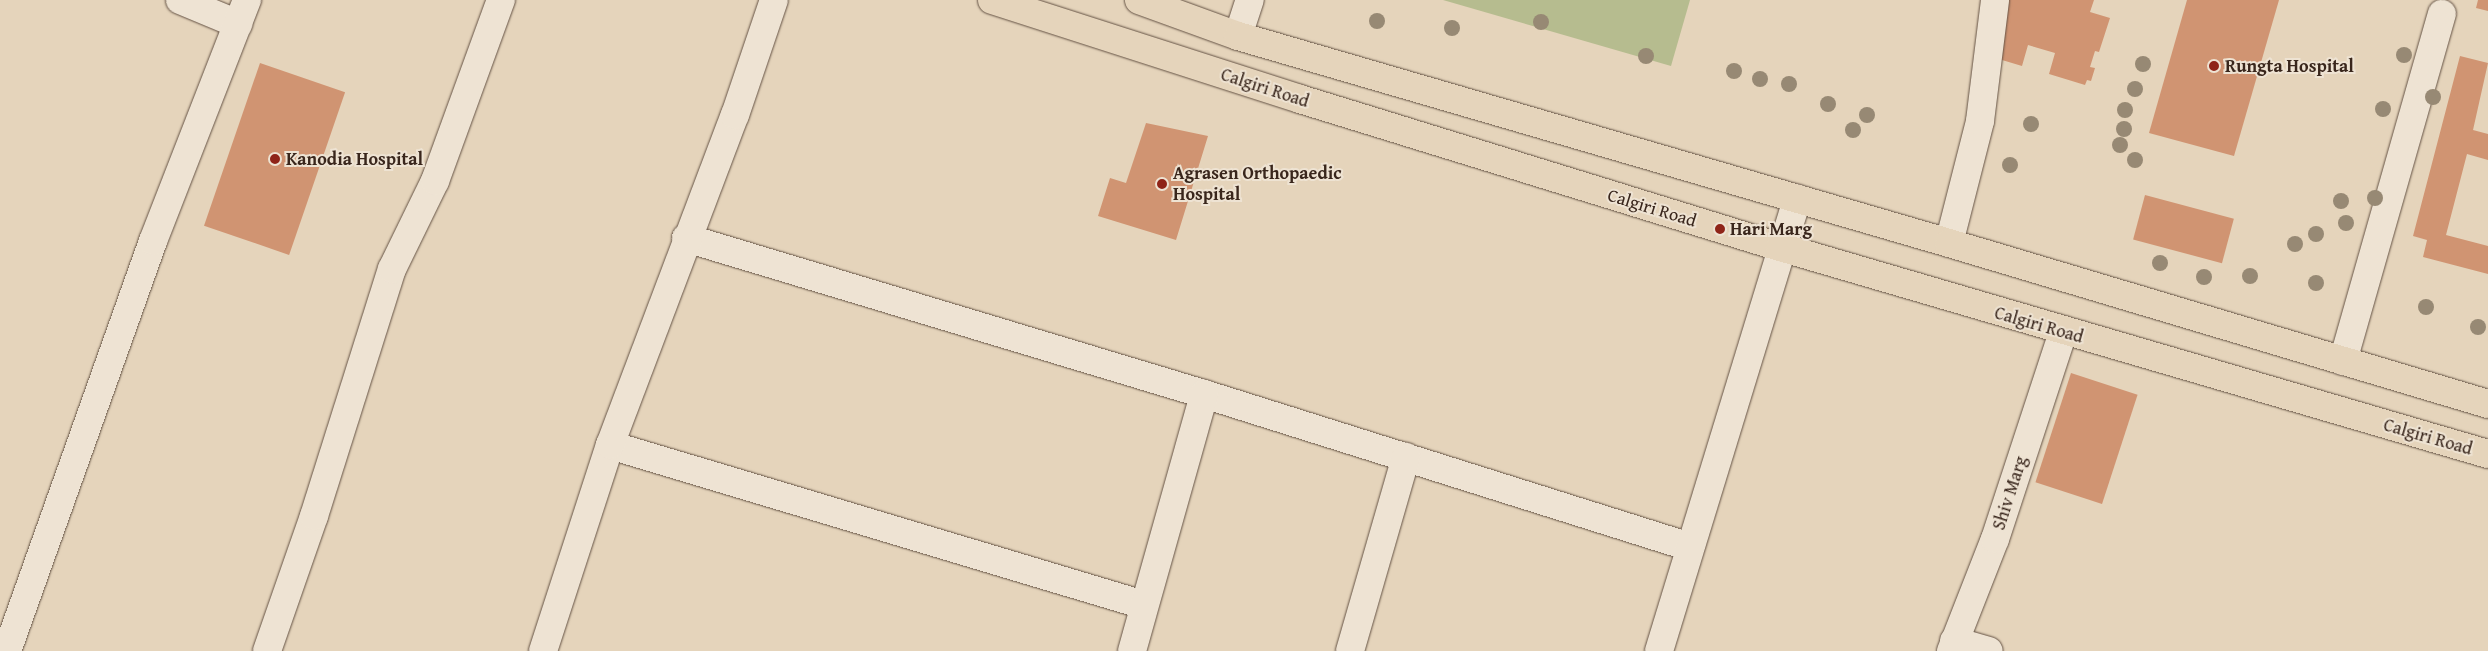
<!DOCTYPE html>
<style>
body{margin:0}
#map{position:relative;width:2488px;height:651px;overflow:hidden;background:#e5d4bb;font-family:"Gentium Book Plus",serif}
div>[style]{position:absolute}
.green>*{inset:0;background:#b6bc8f}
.building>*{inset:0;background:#d09472;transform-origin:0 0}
.roads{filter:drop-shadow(0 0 1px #645244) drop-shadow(0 0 1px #645244)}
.minor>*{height:28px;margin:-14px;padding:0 14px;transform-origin:14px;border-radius:14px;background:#eee3d3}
.major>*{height:28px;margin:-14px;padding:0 14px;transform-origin:14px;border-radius:14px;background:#e5d4bb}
.trees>*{width:16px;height:16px;margin:-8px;border-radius:50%;background:#978974}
.dots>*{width:14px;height:14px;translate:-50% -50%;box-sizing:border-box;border:2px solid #eee3d3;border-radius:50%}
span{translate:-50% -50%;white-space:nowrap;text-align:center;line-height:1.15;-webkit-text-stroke:4px #eee3d3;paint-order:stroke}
.poi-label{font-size:18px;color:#39261c;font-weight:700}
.left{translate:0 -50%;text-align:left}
.street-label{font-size:18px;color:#39261c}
</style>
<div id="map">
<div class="green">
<div style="clip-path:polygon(1443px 0,1690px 0,1671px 66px)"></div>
</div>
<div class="building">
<div style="clip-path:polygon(1998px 0,2094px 0,2090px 12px,2110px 18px,2099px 52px,2095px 51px,2090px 67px,2095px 68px,2091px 81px,2087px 80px,2085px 85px,2049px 74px,2055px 53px,2028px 45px,2022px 66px,1982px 54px)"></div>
<div style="clip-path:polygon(2187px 0,2279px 0,2234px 156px,2149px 133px)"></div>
<div style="clip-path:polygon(2478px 0,2488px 0,2488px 11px,2476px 8px)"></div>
<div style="clip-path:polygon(2460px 56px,2488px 63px,2473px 130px,2488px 134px,2488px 160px,2467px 154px,2446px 235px,2488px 246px,2488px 274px,2423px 257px,2427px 240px,2413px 236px)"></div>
<div style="left:260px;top:63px;width:90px;height:172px;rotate:19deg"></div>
<div style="clip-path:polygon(1146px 123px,1208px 136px,1176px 240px,1098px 216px,1110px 178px,1126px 183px)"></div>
<div style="left:2145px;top:195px;width:92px;height:46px;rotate:15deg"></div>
<div style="left:2071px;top:373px;width:70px;height:115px;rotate:18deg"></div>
</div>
<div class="roads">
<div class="minor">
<div style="left:180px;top:0;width:63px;rotate:22.5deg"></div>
<div style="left:1238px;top:36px;width:38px;rotate:-72deg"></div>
<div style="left:686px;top:238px;width:541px;rotate:16.76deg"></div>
<div style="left:1204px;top:394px;width:510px;rotate:17.47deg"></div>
<div style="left:1949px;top:243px;width:126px;rotate:-75.7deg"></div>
<div style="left:1980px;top:121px;width:122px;rotate:-82.9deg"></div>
<div style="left:2343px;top:361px;width:361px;rotate:-74.1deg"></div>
<div style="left:610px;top:445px;width:557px;rotate:16.68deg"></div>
<div style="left:1954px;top:641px;width:36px;rotate:16deg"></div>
<div style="left:7px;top:651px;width:435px;rotate:-70.4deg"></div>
<div style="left:153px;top:241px;width:259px;rotate:-68.7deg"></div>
<div style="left:267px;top:651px;width:143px;rotate:-70.8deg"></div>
<div style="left:314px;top:516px;width:259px;rotate:-72.5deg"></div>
<div style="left:392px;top:269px;width:98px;rotate:-64deg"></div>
<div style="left:435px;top:181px;width:193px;rotate:-70deg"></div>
<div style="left:543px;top:651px;width:217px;rotate:-72deg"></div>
<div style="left:610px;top:445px;width:353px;rotate:-69.3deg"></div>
<div style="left:735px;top:115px;width:121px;rotate:-71.3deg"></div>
<div style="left:1132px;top:651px;width:267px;rotate:-74.3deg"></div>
<div style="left:1350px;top:651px;width:202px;rotate:-73.9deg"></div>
<div style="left:1659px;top:651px;width:473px;rotate:-73deg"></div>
<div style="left:1951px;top:651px;width:120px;rotate:-68.6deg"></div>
<div style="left:1995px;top:539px;width:218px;rotate:-71.8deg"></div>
</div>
<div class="major">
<div style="left:992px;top:0;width:324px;rotate:17.8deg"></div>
<div style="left:1300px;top:99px;width:502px;rotate:17.14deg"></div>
<div style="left:1780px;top:247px;width:738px;rotate:16.3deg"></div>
<div style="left:1139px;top:0;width:105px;rotate:20deg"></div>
<div style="left:1238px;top:36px;width:741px;rotate:16.23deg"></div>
<div style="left:1949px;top:243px;width:563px;rotate:16.63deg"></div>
</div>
</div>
<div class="trees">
<div style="left:1377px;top:21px"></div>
<div style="left:1541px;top:22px"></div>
<div style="left:1452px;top:28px"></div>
<div style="left:2404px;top:55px"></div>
<div style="left:1646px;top:56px"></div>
<div style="left:2143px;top:64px"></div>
<div style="left:1734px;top:71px"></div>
<div style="left:1760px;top:79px"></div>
<div style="left:1789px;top:84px"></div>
<div style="left:2135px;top:89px"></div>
<div style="left:2433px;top:97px"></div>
<div style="left:1828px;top:104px"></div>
<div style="left:2383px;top:109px"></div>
<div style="left:2125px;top:110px"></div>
<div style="left:1867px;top:115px"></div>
<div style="left:2031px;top:124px"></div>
<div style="left:2124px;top:129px"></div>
<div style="left:1853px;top:130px"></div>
<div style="left:2120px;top:145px"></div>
<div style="left:2135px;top:160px"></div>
<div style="left:2010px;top:165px"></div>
<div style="left:2375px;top:198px"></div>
<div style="left:2341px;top:201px"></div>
<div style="left:2346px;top:223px"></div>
<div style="left:2316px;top:234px"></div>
<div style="left:2295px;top:244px"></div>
<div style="left:2160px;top:263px"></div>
<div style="left:2250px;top:276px"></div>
<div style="left:2204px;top:277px"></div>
<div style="left:2316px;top:283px"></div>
<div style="left:2426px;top:307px"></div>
<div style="left:2478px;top:327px"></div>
</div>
<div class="dots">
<div style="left:2214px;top:66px;background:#8f2418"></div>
<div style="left:275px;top:159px;background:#8f2418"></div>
<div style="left:1162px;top:184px;background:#8f2418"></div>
<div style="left:1720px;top:229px;background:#8f2418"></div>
</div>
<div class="poi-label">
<span class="left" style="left:2225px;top:66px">Rungta Hospital</span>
<span class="left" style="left:286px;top:159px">Kanodia Hospital</span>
<span class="left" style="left:1173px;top:184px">Agrasen Orthopaedic<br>Hospital</span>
<span class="left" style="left:1730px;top:229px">Hari Marg</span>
</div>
<div class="street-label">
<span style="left:1265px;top:88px;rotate:18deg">Calgiri Road</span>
<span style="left:1652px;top:208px;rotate:17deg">Calgiri Road</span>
<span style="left:2039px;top:325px;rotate:16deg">Calgiri Road</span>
<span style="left:2428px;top:437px;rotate:16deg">Calgiri Road</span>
<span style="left:2010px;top:493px;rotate:-72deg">Shiv Marg</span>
</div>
</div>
